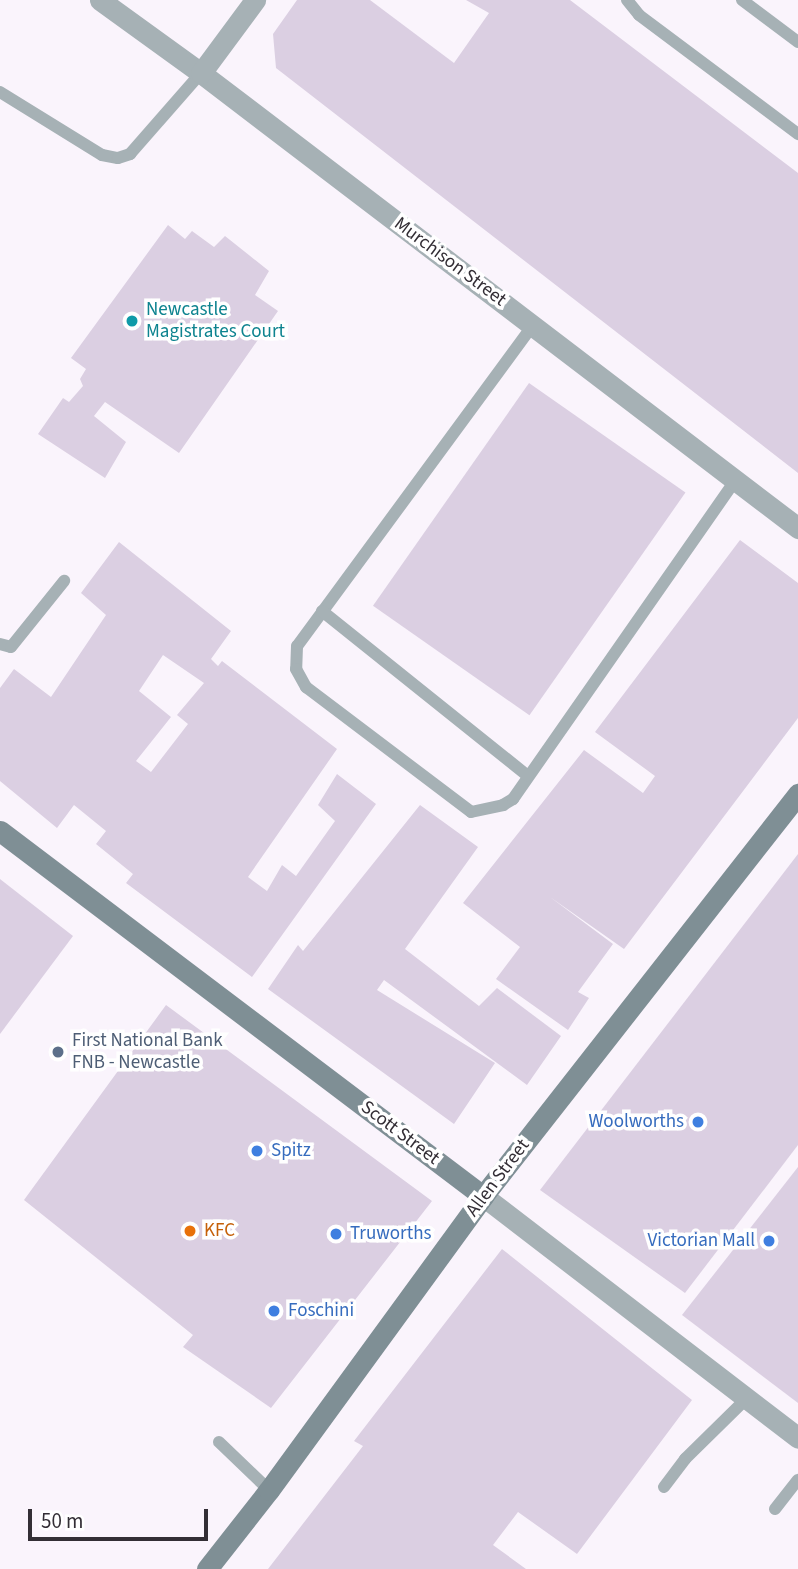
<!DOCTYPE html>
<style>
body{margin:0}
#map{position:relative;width:798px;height:1569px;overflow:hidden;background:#faf4fc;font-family:"Source Sans 3",sans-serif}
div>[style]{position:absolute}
.building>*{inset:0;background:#dbcfe2;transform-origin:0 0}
.lane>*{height:12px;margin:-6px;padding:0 6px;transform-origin:6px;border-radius:6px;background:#a6b1b5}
.street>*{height:21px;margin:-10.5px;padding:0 10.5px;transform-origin:10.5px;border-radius:10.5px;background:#a6b1b5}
.secondary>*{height:21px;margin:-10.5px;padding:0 10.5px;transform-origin:10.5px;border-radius:10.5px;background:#7f8f95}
.dots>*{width:19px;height:19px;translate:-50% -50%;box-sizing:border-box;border:4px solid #fff;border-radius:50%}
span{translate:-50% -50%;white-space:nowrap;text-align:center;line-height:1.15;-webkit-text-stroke:7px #fff;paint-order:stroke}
.street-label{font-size:19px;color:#332e35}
.culture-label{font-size:19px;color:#0d838f}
.left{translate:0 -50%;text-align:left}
.service-label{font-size:19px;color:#4e5e75}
.shop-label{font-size:19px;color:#366cbe}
.right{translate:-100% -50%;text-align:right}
.food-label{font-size:19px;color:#c56008}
.scale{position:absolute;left:28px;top:1509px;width:180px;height:32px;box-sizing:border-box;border:4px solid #332e35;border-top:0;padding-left:9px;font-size:21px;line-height:24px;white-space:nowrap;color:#332e35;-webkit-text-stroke:5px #fff;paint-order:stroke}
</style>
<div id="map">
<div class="building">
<div style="clip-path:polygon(297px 0,370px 0,454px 63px,489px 13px,466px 0,570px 0,798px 173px,798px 473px,276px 68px,273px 34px)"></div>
<div style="clip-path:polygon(168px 225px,185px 239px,192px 231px,214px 247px,225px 236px,269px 271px,255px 295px,278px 311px,179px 453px,105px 402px,94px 416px,126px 442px,105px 478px,38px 434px,63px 398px,69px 402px,83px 386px,80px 379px,86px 369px,71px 358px)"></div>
<div style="left:529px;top:383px;width:191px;height:272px;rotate:35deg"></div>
<div style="clip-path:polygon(740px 540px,798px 583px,798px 718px,624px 949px,550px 897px,613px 944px,578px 992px,589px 998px,568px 1030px,496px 979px,520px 947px,463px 903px,584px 750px,643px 793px,655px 776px,595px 732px)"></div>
<div style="clip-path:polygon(evenodd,119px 542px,231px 631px,211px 659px,218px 666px,222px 661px,337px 749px,248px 877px,267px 891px,282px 865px,296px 876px,335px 821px,318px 805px,337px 774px,376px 804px,252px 977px,126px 883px,133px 874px,96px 844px,106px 831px,74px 805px,57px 828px,0 781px,0 688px,14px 669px,51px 697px,106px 615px,81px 593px,119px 542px,163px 655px,204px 683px,177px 715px,188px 724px,151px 772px,136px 761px,171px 717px,139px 691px,163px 655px)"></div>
<div style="clip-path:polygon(420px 805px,478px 847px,405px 949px,479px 1006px,497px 988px,561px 1036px,527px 1085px,384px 980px,377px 990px,495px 1063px,454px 1124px,268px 989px,298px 945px,303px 951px)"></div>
<div style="clip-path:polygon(798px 854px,798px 1145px,685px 1293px,540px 1190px)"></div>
<div style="clip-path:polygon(0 879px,73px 936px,0 1034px)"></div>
<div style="clip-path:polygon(166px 1005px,432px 1201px,271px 1408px,183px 1347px,193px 1335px,24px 1200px)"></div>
<div style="clip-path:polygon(798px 1167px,798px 1403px,682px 1315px)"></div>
<div style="clip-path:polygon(502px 1249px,692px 1400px,577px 1554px,518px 1512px,493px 1545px,526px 1569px,268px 1569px,363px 1446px,354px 1441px)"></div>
</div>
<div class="lane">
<div style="left:627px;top:0;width:19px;rotate:51deg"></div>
<div style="left:639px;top:15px;width:199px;rotate:36.8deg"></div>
<div style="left:742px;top:0;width:70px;rotate:36.9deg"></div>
<div style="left:0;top:92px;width:120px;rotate:31.7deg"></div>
<div style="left:102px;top:155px;width:16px;rotate:11deg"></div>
<div style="left:118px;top:158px;width:13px;rotate:-18deg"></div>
<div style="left:130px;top:154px;width:108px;rotate:-48.8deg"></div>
<div style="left:533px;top:325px;width:398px;rotate:126.3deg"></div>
<div style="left:297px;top:646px;width:23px;rotate:92deg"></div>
<div style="left:296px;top:669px;width:21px;rotate:61deg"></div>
<div style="left:306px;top:687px;width:207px;rotate:37.1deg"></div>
<div style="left:471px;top:812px;width:33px;rotate:-12deg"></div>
<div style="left:503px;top:805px;width:12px;rotate:-31deg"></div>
<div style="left:513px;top:799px;width:390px;rotate:-55.1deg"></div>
<div style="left:322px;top:611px;width:264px;rotate:38.7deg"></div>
<div style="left:0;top:644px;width:11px;rotate:15deg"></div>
<div style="left:11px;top:647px;width:85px;rotate:-51.2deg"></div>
<div style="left:219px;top:1442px;width:69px;rotate:43.8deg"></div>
<div style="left:664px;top:1487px;width:35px;rotate:-53deg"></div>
<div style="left:685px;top:1459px;width:87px;rotate:-44.5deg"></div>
<div style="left:775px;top:1509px;width:37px;rotate:-52deg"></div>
</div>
<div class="street">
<div style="left:100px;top:0;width:125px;rotate:35.9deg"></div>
<div style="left:201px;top:73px;width:751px;rotate:37.31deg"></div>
<div style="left:201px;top:73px;width:91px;rotate:-53.5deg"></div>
<div style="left:483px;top:1196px;width:397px;rotate:37.5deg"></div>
</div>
<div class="secondary">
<div style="left:0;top:831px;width:605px;rotate:37.08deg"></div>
<div style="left:207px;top:1569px;width:100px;rotate:-51.9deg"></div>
<div style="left:269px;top:1490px;width:364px;rotate:-53.9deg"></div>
<div style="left:483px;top:1196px;width:511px;rotate:-51.92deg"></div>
</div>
<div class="dots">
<div style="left:132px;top:321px;background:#0f9aa8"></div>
<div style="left:58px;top:1052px;background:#5c6f8a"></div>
<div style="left:698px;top:1122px;background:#3f7fe0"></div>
<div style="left:257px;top:1151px;background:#3f7fe0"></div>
<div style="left:190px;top:1231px;background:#e8710a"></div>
<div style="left:336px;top:1234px;background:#3f7fe0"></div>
<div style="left:769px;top:1241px;background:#3f7fe0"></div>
<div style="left:274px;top:1311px;background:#3f7fe0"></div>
</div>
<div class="street-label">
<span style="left:450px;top:262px;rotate:37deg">Murchison Street</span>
<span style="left:400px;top:1133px;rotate:37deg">Scott Street</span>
<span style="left:498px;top:1178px;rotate:-53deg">Allen Street</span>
</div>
<div class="culture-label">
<span class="left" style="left:146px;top:321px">Newcastle<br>Magistrates Court</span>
</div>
<div class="service-label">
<span class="left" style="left:72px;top:1052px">First National Bank<br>FNB - Newcastle</span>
</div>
<div class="shop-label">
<span class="right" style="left:684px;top:1122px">Woolworths</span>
<span class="left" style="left:271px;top:1151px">Spitz</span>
<span class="left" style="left:350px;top:1234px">Truworths</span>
<span class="right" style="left:755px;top:1241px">Victorian Mall</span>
<span class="left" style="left:288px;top:1311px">Foschini</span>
</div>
<div class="food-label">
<span class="left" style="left:204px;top:1231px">KFC</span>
</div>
<div class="scale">50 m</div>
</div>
